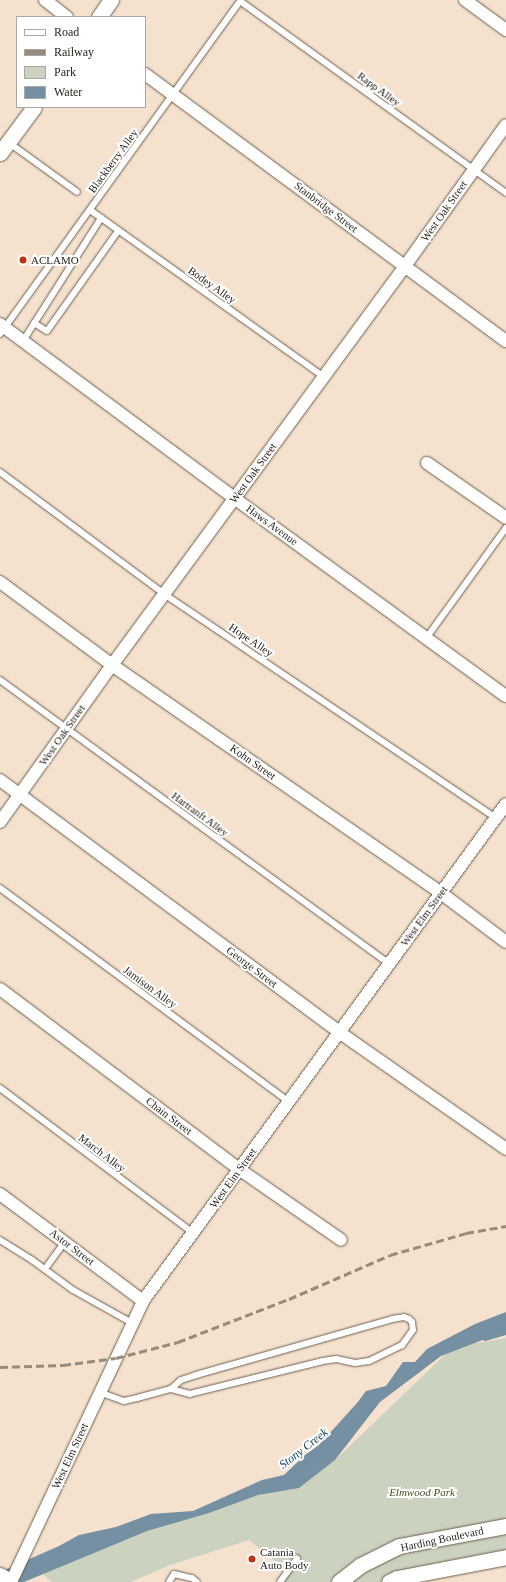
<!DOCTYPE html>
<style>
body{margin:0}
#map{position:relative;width:506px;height:1582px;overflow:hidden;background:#f4e2ce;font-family:"Times New Roman",serif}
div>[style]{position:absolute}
.green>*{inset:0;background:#cbd2bf}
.water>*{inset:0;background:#7590a2}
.stream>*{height:4px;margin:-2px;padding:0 2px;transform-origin:2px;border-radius:2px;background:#7590a2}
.roads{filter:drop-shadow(0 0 1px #6e5e4c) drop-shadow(0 0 1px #6e5e4c)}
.service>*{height:6px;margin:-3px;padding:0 3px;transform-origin:3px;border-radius:3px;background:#fff}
.minor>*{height:12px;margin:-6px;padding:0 6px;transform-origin:6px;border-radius:6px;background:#fff}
.tertiary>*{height:15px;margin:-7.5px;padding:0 7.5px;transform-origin:7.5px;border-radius:7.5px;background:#fff}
.trunk>*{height:20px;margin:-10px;padding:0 10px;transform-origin:10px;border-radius:10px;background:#fff}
.rail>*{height:3px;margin-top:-1.5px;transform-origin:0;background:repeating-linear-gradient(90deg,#988b7d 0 8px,transparent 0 12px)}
.dots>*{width:11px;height:11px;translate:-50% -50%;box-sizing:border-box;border:2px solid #fff;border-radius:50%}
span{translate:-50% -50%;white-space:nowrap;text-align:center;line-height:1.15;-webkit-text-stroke:4px #fff;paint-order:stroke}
.street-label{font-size:11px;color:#2a241c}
.poi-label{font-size:11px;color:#2a241c}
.left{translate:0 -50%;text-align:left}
.park-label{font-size:11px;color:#404e20;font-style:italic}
.water-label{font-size:12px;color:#053c57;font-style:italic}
.legend{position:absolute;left:16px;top:16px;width:130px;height:92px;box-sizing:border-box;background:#fff;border:1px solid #aaa7a4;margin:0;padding:5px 7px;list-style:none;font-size:12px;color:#2a241c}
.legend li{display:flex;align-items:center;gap:8px;height:20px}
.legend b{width:20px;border:1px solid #aaa7a4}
</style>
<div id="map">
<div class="green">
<div style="clip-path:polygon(506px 1338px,506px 1557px,413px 1582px,282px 1582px,288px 1572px,249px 1540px,170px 1565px,131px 1582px,52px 1582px,39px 1571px,335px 1460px,453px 1347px)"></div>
</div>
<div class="water">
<div style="clip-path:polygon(506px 1312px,506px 1331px,441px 1356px,380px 1402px,335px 1460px,299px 1488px,258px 1495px,209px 1513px,147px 1531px,24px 1582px,0 1582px,0 1572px,59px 1546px,79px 1535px,116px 1527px,151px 1514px,193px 1511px,262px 1480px,284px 1475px,305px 1455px,319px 1445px,357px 1403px,366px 1391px,386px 1386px,403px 1362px,415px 1362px,427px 1349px,475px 1324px)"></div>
</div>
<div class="stream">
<div style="left:485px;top:1339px;width:22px;rotate:-16deg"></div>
</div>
<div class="roads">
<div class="service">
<div style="left:240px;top:1px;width:328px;rotate:35.8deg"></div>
<div style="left:8px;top:142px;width:85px;rotate:35.9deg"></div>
<div style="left:90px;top:210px;width:286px;rotate:35.5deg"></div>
<div style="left:34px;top:323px;width:15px;rotate:32deg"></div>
<div style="left:47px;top:331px;width:123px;rotate:-54.6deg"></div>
<div style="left:0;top:334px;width:412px;rotate:-54.2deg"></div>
<div style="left:23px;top:341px;width:146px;rotate:-57.6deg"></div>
<div style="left:0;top:472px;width:204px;rotate:36.6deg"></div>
<div style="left:164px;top:594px;width:400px;rotate:34deg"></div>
<div style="left:427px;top:637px;width:135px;rotate:-54.1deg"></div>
<div style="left:0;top:680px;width:482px;rotate:36.1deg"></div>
<div style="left:0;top:888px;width:360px;rotate:36.5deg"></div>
<div style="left:0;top:1088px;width:241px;rotate:36.9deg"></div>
<div style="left:0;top:1240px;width:38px;rotate:32deg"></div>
<div style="left:32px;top:1260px;width:51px;rotate:36.2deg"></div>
<div style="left:73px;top:1290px;width:68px;rotate:29.2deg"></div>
<div style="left:45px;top:1269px;width:34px;rotate:-54deg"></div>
<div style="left:99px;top:1392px;width:27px;rotate:20deg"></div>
<div style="left:124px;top:1401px;width:13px;rotate:-13deg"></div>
<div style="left:137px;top:1398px;width:35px;rotate:-15deg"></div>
<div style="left:171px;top:1389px;width:13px;rotate:-42deg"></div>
<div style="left:181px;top:1380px;width:16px;rotate:-18deg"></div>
<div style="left:196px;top:1375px;width:204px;rotate:-15.9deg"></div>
<div style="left:392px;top:1319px;width:12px;rotate:-9deg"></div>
<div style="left:404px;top:1317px;width:5px;rotate:22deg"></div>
<div style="left:409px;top:1319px;width:4px;rotate:45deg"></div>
<div style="left:412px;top:1322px;width:8px;rotate:83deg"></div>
<div style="left:413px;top:1330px;width:19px;rotate:126deg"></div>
<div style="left:402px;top:1345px;width:37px;rotate:154deg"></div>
<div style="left:369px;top:1361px;width:14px;rotate:172deg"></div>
<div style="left:355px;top:1363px;width:19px;rotate:-168deg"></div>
<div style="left:336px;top:1359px;width:13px;rotate:171deg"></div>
<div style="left:323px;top:1361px;width:137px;rotate:166.1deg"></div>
<div style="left:190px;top:1394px;width:20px;rotate:-165deg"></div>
<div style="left:169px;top:1582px;width:9px;rotate:-58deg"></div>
<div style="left:174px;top:1574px;width:18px;rotate:13deg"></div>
<div style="left:192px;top:1578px;width:6px;rotate:39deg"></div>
<div style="left:280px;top:1582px;width:29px;rotate:-54deg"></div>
</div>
<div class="minor">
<div style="left:45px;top:0;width:28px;rotate:38deg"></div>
<div style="left:465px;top:0;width:51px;rotate:36.2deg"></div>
<div style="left:145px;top:74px;width:449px;rotate:36.5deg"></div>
<div style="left:0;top:324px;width:292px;rotate:36.6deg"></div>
<div style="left:234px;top:498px;width:336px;rotate:36.1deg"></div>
<div style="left:427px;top:463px;width:96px;rotate:34.8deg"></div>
<div style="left:0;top:582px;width:139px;rotate:36.5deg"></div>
<div style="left:112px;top:665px;width:400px;rotate:34.7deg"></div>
<div style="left:441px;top:893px;width:81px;rotate:37deg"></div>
<div style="left:0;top:780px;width:422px;rotate:36.6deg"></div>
<div style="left:339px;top:1032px;width:204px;rotate:35deg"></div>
<div style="left:0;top:822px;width:193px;rotate:-54.5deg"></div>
<div style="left:112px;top:665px;width:495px;rotate:-53.7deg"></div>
<div style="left:405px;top:266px;width:173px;rotate:-54.4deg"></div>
<div style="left:0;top:989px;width:299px;rotate:37deg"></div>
<div style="left:239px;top:1169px;width:124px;rotate:34.8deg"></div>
<div style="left:0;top:1194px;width:179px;rotate:36.8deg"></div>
<div style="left:11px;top:1582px;width:310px;rotate:-64.8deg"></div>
<div style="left:143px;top:1301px;width:615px;rotate:-53.86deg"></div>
</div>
<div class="tertiary">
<div style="left:99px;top:17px;width:21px;rotate:-55deg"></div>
<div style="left:0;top:153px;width:57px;rotate:-53.5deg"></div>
<div style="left:339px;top:1582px;width:28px;rotate:-38deg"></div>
<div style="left:361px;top:1565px;width:42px;rotate:-26.6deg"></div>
<div style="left:399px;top:1546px;width:109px;rotate:-10.6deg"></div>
<div style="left:389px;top:1582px;width:9px;rotate:-27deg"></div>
<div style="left:397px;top:1578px;width:111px;rotate:-10.9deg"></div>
</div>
<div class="trunk">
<div style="left:0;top:1578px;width:7px;rotate:34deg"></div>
</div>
</div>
<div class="rail">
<div style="left:0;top:1367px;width:63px;rotate:-1.8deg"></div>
<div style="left:63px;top:1365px;width:53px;rotate:-7.5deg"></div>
<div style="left:116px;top:1358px;width:64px;rotate:-14.5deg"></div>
<div style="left:178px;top:1342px;width:119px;rotate:-21.2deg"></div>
<div style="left:289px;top:1299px;width:110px;rotate:-23.5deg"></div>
<div style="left:390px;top:1255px;width:79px;rotate:-16.1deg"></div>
<div style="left:466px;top:1233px;width:41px;rotate:-9.9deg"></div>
</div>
<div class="dots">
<div style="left:23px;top:260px;background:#bd3312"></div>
<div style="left:252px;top:1559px;background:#bd3312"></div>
</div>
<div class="street-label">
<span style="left:379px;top:89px;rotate:36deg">Rapp Alley</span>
<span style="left:113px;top:161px;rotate:-54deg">Blackberry Alley</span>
<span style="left:326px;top:207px;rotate:37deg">Stanbridge Street</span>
<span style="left:444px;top:211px;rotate:-55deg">West Oak Street</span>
<span style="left:212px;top:285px;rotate:35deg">Bodey Alley</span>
<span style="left:253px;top:473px;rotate:-54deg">West Oak Street</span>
<span style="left:272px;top:525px;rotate:36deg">Haws Avenue</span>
<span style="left:251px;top:640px;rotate:34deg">Hope Alley</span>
<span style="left:62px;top:735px;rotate:-55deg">West Oak Street</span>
<span style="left:253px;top:762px;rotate:35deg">Kohn Street</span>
<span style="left:200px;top:814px;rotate:36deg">Hartranft Alley</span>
<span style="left:424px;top:916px;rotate:-54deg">West Elm Street</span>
<span style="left:252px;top:967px;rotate:37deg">George Street</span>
<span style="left:150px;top:987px;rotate:36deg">Jamison Alley</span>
<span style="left:169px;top:1116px;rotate:37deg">Chain Street</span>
<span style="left:102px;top:1153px;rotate:37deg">March Alley</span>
<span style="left:233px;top:1178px;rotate:-54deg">West Elm Street</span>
<span style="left:72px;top:1247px;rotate:37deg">Astor Street</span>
<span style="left:70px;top:1456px;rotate:-65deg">West Elm Street</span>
<span style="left:442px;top:1539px;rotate:-12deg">Harding Boulevard</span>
</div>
<div class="poi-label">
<span class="left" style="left:31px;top:260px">ACLAMO</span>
<span class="left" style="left:260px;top:1559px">Catania<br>Auto Body</span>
</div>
<div class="park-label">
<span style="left:422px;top:1492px">Elmwood Park</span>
</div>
<div class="water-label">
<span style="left:304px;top:1449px;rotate:-38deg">Stony Creek</span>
</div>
<ul class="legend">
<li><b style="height:5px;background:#fff"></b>Road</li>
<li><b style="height:5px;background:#988b7d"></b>Railway</li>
<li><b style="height:11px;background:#cbd2bf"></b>Park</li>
<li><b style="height:11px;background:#7590a2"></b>Water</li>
</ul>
</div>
